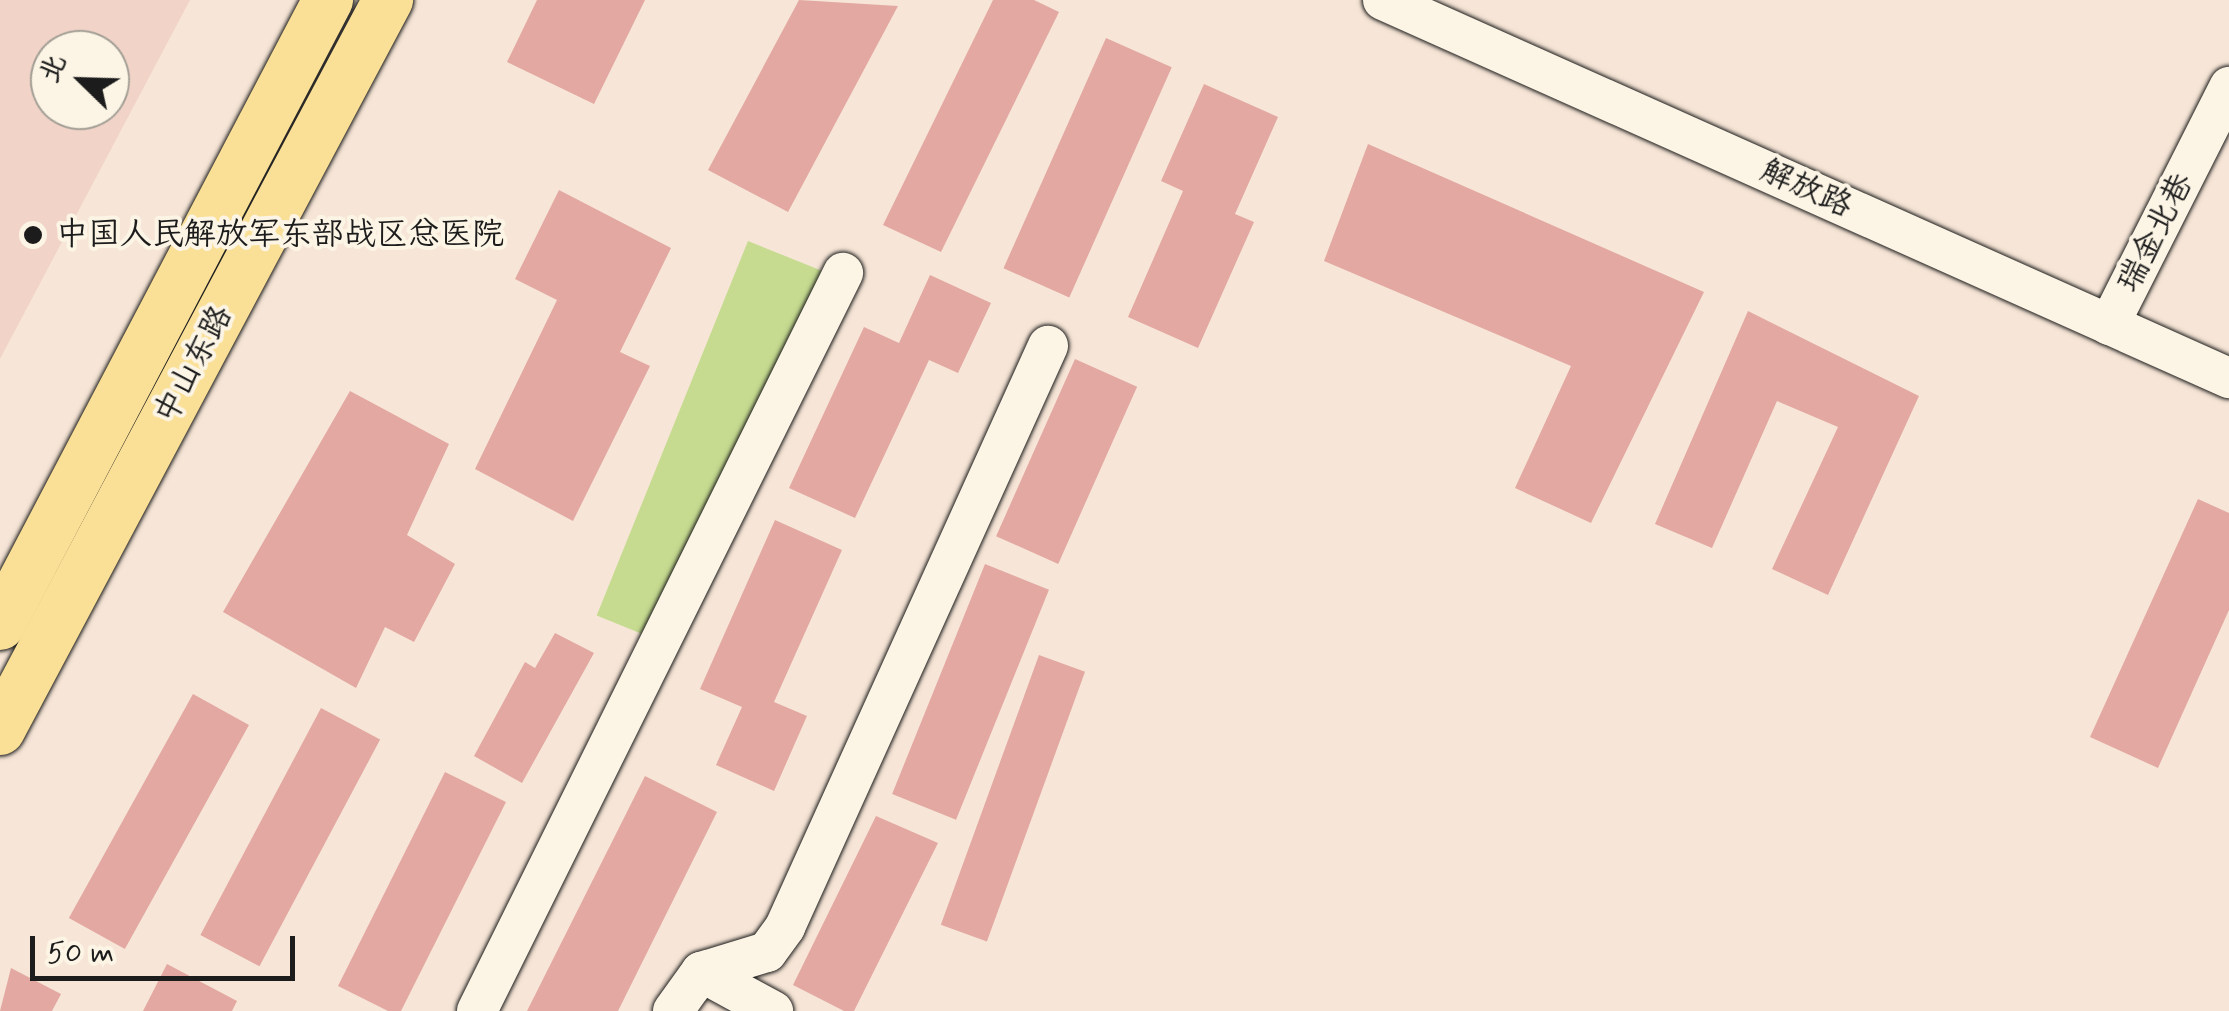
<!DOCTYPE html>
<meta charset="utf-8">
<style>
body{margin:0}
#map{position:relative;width:2229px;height:1011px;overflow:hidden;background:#f7e6d7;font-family:Mynerve,"LXGW WenKai TC",sans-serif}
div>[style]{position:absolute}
.built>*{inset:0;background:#f1d3c7}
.green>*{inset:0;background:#c6db90;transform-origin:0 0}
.building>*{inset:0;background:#e2a8a1;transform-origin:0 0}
.roads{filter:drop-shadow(0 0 2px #1c1c1c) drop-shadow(0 0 2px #1c1c1c)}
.minor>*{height:40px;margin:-20px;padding:0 20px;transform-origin:20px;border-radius:20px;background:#fcf5e5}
.major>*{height:50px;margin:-25px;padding:0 25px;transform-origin:25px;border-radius:25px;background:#fadf96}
.dots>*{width:28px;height:28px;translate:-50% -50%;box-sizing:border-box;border:5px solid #fcf5e5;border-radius:50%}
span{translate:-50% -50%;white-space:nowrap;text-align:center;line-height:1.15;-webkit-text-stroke:8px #fcf5e5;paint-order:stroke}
.street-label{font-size:32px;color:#1c1c1c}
.poi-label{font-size:32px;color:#1c1c1c}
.left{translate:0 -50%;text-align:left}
.north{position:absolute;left:30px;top:30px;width:100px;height:100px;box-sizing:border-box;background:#fcf5e5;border:2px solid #a29e95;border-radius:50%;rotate:293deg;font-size:28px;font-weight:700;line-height:40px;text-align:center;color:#1c1c1c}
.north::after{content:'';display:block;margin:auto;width:35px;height:45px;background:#1c1c1c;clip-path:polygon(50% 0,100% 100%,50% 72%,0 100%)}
.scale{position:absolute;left:30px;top:936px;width:265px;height:45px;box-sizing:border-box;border:5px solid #1c1c1c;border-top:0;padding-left:12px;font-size:30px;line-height:35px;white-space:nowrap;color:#1c1c1c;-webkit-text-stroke:8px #fcf5e5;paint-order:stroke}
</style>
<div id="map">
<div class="built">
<div style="clip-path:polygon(evenodd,0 0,190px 0,0 359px,0 0,50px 50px,110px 50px,110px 110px,50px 110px,50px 50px)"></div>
</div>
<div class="green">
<div style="left:748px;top:241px;width:81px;height:404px;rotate:22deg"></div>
</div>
<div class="building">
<div style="clip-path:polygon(537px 0,645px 0,594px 104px,507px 62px)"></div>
<div style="clip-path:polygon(799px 0,898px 6px,788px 212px,708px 170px)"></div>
<div style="clip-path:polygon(993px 0,1034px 0,1059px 12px,941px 252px,883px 225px)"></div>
<div style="left:1106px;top:38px;width:72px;height:252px;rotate:24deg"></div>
<div style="clip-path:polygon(1204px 84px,1278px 117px,1235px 214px,1254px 222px,1198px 348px,1128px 317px,1183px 191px,1161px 181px)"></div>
<div style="clip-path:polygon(1368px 144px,1704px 292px,1591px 523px,1515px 488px,1571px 366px,1324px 261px)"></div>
<div style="clip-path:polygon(559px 190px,671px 248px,620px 352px,650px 366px,573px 521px,475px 469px,557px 300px,515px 279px)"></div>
<div style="clip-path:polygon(930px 275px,991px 303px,958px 373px,929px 360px,855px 518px,789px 488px,864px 327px,899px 343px)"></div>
<div style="clip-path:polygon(1748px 311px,1919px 396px,1828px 595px,1772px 569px,1838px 427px,1777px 401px,1712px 548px,1655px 524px)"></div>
<div style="left:1075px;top:359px;width:68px;height:194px;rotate:24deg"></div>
<div style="clip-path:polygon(350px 391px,449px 444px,407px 535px,455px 564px,414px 642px,385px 627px,356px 688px,223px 612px)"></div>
<div style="clip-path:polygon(2198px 499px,2229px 513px,2229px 610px,2158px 768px,2090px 737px)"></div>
<div style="clip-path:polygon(775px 520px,842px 550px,774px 702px,807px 716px,774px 791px,716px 765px,742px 707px,700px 689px)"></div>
<div style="left:985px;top:564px;width:69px;height:248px;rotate:22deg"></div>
<div style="clip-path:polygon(555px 633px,594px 653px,522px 783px,474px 756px,525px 662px,535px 668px)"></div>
<div style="left:1039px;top:655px;width:49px;height:287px;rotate:20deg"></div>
<div style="left:193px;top:694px;width:64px;height:256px;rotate:29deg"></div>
<div style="left:321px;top:708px;width:67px;height:257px;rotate:28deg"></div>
<div style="clip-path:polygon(445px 772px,506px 802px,401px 1011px,388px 1011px,338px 986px)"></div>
<div style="clip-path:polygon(645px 776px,717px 812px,618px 1011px,527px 1011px)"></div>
<div style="clip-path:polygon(876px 816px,938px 843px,854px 1011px,844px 1011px,793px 985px)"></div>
<div style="clip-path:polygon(167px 964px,237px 1001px,232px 1011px,143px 1011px)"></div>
<div style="clip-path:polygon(11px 968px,61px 994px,52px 1011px,0 1011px)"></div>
</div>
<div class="roads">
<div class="minor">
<div style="left:1383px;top:0;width:927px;rotate:24.08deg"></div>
<div style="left:2109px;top:325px;width:267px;rotate:-63.2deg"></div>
<div style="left:701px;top:972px;width:82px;rotate:28.4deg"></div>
<div style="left:477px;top:1011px;width:824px;rotate:-63.62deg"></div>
<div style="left:673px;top:1011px;width:48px;rotate:-54.3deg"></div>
<div style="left:701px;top:972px;width:69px;rotate:-16.9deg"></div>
<div style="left:767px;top:952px;width:31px;rotate:-54deg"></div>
<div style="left:785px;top:927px;width:638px;rotate:-65.65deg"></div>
</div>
<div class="major">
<div style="left:0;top:625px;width:706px;rotate:-62.31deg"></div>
<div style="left:0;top:730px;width:827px;rotate:-62.01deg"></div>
</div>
</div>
<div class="dots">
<div style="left:33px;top:235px;background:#1c1c1c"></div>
</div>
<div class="street-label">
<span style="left:1806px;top:189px;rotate:24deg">解放路</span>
<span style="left:2156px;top:233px;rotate:-63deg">瑞金北巷</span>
<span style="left:194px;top:365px;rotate:-62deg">中山东路</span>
</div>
<div class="poi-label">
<span class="left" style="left:56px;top:235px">中国人民解放军东部战区总医院</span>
</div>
<div class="north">北</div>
<div class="scale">50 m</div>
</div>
